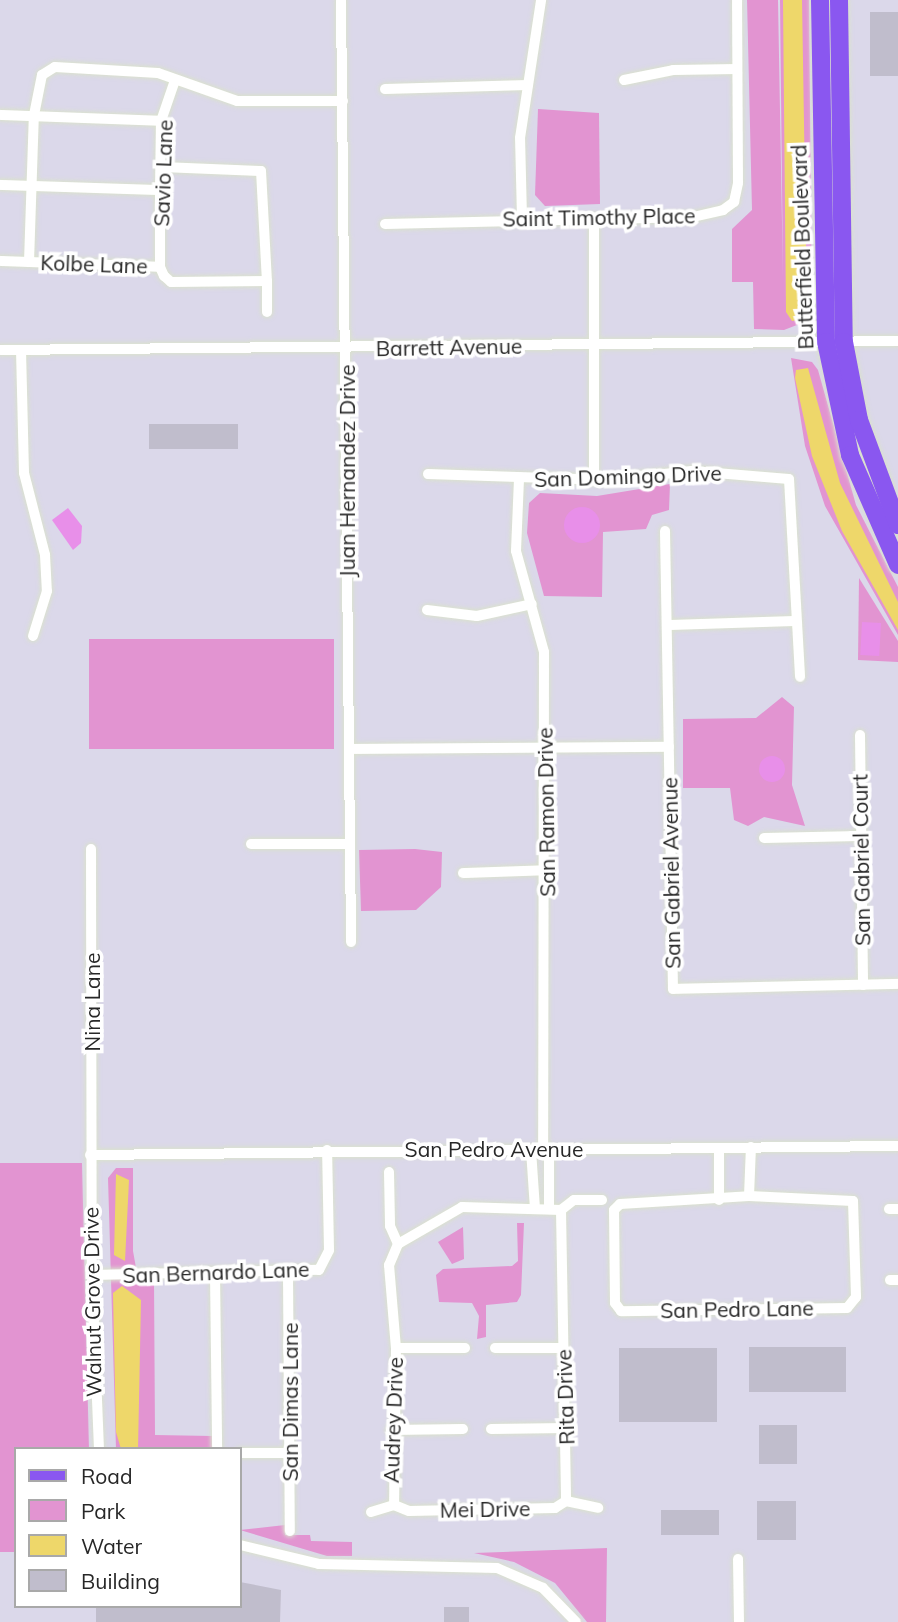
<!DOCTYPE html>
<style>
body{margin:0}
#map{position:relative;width:898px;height:1622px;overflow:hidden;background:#dbd8ea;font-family:Mulish,sans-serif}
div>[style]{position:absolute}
.green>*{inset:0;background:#e294d1;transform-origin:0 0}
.pitch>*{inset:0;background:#e88fe9;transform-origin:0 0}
.round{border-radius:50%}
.water>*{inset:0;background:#eed76a}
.building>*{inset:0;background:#c0bdcc;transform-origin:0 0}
.roads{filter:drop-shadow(0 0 2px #dae1ce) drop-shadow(0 0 2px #dae1ce)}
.minor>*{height:10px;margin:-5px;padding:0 5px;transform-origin:5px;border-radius:5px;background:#fff}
.primary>*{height:18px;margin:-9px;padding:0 9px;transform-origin:9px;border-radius:9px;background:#8a57f0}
span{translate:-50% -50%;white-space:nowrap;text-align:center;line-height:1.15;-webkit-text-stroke:7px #fff;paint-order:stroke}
.street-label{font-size:21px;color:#272727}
.legend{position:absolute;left:14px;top:1447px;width:228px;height:161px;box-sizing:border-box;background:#fff;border:2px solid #a9a9a9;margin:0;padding:9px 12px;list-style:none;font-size:21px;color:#272727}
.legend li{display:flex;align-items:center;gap:14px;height:35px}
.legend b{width:35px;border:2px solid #a9a9a9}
</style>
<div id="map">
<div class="green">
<div style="clip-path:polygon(747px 0,778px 0,783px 278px,780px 0,809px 0,812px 309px,802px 323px,784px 330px,754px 329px,753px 282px,732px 282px,732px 229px,752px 210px)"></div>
<div style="clip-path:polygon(538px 109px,599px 113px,600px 204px,545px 206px,535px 195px)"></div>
<div style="clip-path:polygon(791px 358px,812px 362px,818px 370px,856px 505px,898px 587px,898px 635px,825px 506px,805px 446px)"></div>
<div style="clip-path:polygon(670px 484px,669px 510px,652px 515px,646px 529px,603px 532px,602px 597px,544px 596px,527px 533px,529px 503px,540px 493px,597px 496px)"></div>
<div style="clip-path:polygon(859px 578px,898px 641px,898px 662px,858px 660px)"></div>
<div style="left:89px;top:639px;width:245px;height:110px"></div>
<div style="clip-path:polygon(782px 697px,794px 707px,792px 785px,805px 826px,764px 817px,748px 826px,734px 820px,730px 788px,683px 788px,683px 719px,756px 718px)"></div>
<div style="clip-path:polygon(415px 849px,442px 852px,441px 887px,416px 910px,361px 911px,359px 850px)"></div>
<div style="clip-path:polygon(0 1163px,82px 1163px,89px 1449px,16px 1449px,16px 1552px,0 1552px)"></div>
<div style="clip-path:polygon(116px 1168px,133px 1168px,133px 1251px,138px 1279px,154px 1279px,155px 1435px,212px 1436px,212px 1447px,116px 1449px,108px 1178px)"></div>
<div style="clip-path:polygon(517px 1223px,524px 1223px,521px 1295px,517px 1302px,486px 1305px,486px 1337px,477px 1339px,479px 1316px,472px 1303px,439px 1302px,436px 1275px,443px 1269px,512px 1266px,518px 1261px)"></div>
<div style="clip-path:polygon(463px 1227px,464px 1259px,452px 1264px,438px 1242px)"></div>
<div style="clip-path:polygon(285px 1525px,285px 1535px,310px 1535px,311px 1541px,352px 1542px,352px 1556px,327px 1556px,240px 1530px)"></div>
<div style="clip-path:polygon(607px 1548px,606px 1622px,587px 1622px,555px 1583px,514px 1562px,474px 1553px)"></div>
</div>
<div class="pitch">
<div class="round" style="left:564px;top:507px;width:36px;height:36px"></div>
<div style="clip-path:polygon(68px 508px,82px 526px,81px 543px,73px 550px,52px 520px)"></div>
<div style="left:862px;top:622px;width:19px;height:33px;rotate:3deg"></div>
<div class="round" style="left:759px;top:756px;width:26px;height:26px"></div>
</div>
<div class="water">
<div style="clip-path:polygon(783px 0,802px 0,807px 309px,803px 319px,792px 321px,786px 312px)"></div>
<div style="clip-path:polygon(808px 368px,840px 483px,898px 602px,898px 630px,842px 531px,812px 456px,795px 378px,796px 370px)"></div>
<div style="clip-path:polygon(116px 1174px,129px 1180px,125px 1261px,114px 1255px)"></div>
<div style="clip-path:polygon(122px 1286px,141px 1300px,138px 1449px,121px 1449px,116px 1432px,113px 1293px)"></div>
</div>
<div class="building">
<div style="left:870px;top:12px;width:28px;height:64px"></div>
<div style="left:149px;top:424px;width:89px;height:25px"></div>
<div style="left:749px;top:1347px;width:97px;height:45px"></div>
<div style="left:619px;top:1348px;width:98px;height:74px"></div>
<div style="left:759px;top:1425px;width:38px;height:39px"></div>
<div style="left:757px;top:1501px;width:39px;height:39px"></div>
<div style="left:661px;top:1510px;width:58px;height:25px"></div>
<div style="clip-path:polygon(240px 1582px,281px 1590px,280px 1622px,96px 1622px,96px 1606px,240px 1606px)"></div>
<div style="left:444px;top:1607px;width:25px;height:15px"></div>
</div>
<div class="roads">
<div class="minor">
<div style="left:341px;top:0;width:942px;rotate:89.39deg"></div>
<div style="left:624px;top:80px;width:50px;rotate:-11.5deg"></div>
<div style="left:673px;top:70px;width:64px;rotate:-0.9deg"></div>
<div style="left:385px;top:89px;width:143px;rotate:-1.6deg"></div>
<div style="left:0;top:115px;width:161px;rotate:2.1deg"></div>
<div style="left:161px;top:167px;width:100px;rotate:2.3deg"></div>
<div style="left:261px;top:171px;width:110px;rotate:86.9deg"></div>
<div style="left:267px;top:281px;width:96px;rotate:179.4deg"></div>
<div style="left:171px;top:282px;width:9px;rotate:-139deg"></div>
<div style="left:164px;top:276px;width:10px;rotate:-114deg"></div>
<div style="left:160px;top:267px;width:77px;rotate:-90deg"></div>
<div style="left:160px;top:190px;width:69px;rotate:-89.2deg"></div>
<div style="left:161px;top:121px;width:43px;rotate:-71.1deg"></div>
<div style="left:0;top:185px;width:160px;rotate:1.8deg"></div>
<div style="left:522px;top:218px;width:80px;rotate:-91.4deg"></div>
<div style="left:520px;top:138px;width:140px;rotate:-81.3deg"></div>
<div style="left:385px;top:224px;width:308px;rotate:-1.3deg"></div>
<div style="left:693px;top:217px;width:31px;rotate:-13deg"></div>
<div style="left:723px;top:210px;width:14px;rotate:-36deg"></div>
<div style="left:734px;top:202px;width:19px;rotate:-78deg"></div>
<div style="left:738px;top:183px;width:183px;rotate:-90.3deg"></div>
<div style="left:0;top:261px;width:160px;rotate:2.1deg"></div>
<div style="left:29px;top:262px;width:147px;rotate:-88.1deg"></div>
<div style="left:34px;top:115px;width:41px;rotate:-78.7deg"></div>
<div style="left:42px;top:75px;width:15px;rotate:-32deg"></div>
<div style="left:55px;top:67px;width:103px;rotate:3.3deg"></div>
<div style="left:158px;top:73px;width:84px;rotate:19.5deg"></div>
<div style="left:237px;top:101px;width:106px"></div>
<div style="left:267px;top:281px;width:31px;rotate:90deg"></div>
<div style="left:0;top:350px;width:898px;rotate:-0.57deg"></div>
<div style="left:21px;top:350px;width:123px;rotate:88.6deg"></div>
<div style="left:24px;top:473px;width:85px;rotate:75.6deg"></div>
<div style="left:45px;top:555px;width:36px;rotate:87deg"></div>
<div style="left:47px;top:591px;width:47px;rotate:107.3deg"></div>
<div style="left:428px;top:474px;width:180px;rotate:1.9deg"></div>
<div style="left:608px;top:480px;width:84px;rotate:-6.1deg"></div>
<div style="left:692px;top:471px;width:97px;rotate:4.7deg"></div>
<div style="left:789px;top:479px;width:198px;rotate:86.8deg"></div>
<div style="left:519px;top:479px;width:72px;rotate:92.4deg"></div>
<div style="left:516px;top:551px;width:105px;rotate:74.5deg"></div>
<div style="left:544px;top:652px;width:498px;rotate:90.1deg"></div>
<div style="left:594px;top:480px;width:262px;rotate:-90deg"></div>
<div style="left:665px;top:531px;width:458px;rotate:89deg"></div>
<div style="left:673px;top:989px;width:225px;rotate:-1.3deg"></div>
<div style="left:427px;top:610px;width:50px;rotate:6.8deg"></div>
<div style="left:477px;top:616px;width:56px;rotate:-12.3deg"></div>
<div style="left:670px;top:625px;width:124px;rotate:-1.8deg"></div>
<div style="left:860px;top:735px;width:250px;rotate:89.3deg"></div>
<div style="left:349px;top:749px;width:320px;rotate:-0.4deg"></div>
<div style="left:764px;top:838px;width:96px;rotate:-1.2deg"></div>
<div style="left:251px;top:844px;width:99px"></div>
<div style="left:91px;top:849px;width:426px;rotate:89.9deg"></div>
<div style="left:92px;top:1275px;width:174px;rotate:87.7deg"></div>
<div style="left:463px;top:873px;width:84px;rotate:-2deg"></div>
<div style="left:719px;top:1148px;width:52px;rotate:90deg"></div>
<div style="left:531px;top:1150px;width:58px;rotate:86.1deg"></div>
<div style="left:90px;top:1155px;width:808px;rotate:-0.64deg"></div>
<div style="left:389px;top:1172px;width:54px;rotate:88.9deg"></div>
<div style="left:390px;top:1226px;width:20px;rotate:66deg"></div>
<div style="left:398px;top:1244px;width:23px;rotate:113deg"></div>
<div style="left:389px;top:1265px;width:83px;rotate:85.2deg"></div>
<div style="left:396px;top:1348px;width:157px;rotate:90.7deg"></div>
<div style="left:749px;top:1196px;width:104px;rotate:2.8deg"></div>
<div style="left:853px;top:1201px;width:96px;rotate:88.2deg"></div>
<div style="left:856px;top:1297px;width:14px;rotate:129deg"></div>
<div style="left:847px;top:1308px;width:226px;rotate:179.2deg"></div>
<div style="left:621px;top:1311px;width:10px;rotate:-127deg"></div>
<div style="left:615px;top:1303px;width:93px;rotate:-90.6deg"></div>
<div style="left:614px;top:1210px;width:8px;rotate:-45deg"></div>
<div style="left:620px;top:1204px;width:129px;rotate:-3.5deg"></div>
<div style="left:749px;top:1196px;width:49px;rotate:-87.7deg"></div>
<div style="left:549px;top:1208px;width:59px;rotate:-90deg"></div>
<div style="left:889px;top:1209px;width:9px"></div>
<div style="left:561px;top:1210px;width:291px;rotate:89deg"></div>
<div style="left:561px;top:1210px;width:16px;rotate:-38deg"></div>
<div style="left:574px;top:1200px;width:28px"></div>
<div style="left:398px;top:1244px;width:74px;rotate:-30deg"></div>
<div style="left:462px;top:1207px;width:99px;rotate:1.7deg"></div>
<div style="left:215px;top:1273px;width:176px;rotate:89.3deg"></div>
<div style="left:288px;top:1273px;width:258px;rotate:89.6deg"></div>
<div style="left:92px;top:1275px;width:227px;rotate:-1.3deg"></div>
<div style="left:319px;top:1270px;width:22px;rotate:-63deg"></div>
<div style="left:329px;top:1250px;width:100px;rotate:-91.1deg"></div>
<div style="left:890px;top:1280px;width:8px"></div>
<div style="left:396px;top:1348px;width:69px"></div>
<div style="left:495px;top:1348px;width:66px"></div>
<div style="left:491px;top:1429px;width:76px;rotate:-0.8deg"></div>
<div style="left:391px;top:1430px;width:72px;rotate:-0.8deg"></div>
<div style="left:240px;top:1453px;width:50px"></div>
<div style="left:371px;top:1512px;width:24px;rotate:-17deg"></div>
<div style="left:394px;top:1505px;width:16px;rotate:22deg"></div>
<div style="left:409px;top:1511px;width:146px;rotate:-1.2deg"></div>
<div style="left:555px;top:1508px;width:13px;rotate:-32deg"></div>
<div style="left:566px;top:1501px;width:33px;rotate:12deg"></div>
<div style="left:240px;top:1545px;width:81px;rotate:13.5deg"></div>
<div style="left:319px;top:1564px;width:178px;rotate:1.3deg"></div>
<div style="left:497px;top:1568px;width:50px;rotate:23.5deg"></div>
<div style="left:543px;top:1588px;width:47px;rotate:45.9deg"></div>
<div style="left:738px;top:1559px;width:63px;rotate:89.1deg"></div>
</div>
<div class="primary">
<div style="left:820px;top:0;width:342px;rotate:89deg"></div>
<div style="left:826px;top:342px;width:116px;rotate:78deg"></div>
<div style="left:850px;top:455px;width:120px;rotate:66.4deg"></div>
<div style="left:839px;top:0;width:342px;rotate:89.2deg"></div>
<div style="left:844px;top:342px;width:79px;rotate:79.1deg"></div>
<div style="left:859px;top:420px;width:112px;rotate:69.6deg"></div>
</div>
</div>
<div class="street-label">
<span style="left:163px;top:173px;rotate:-88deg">Savio Lane</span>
<span style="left:599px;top:217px;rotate:-1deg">Saint Timothy Place</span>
<span style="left:802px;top:247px;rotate:-92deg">Butterfield Boulevard</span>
<span style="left:94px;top:264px;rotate:2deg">Kolbe Lane</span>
<span style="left:449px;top:347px;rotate:-1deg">Barrett Avenue</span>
<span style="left:347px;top:471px;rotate:-90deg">Juan Hernandez Drive</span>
<span style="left:628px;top:476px;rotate:-2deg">San Domingo Drive</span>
<span style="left:546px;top:812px;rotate:-91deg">San Ramon Drive</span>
<span style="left:861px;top:860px;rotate:-91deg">San Gabriel Court</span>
<span style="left:671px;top:873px;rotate:-91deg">San Gabriel Avenue</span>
<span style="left:92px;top:1002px;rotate:-90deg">Nina Lane</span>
<span style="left:494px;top:1149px">San Pedro Avenue</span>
<span style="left:216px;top:1272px;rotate:-2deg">San Bernardo Lane</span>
<span style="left:92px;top:1302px;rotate:-91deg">Walnut Grove Drive</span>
<span style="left:737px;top:1309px;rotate:-1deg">San Pedro Lane</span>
<span style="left:565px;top:1397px;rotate:-92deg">Rita Drive</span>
<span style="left:290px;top:1402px;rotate:-90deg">San Dimas Lane</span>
<span style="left:393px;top:1420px;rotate:-88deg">Audrey Drive</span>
<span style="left:485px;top:1509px;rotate:-1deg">Mei Drive</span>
</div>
<ul class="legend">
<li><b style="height:9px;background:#8a57f0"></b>Road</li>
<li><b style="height:19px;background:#e294d1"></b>Park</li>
<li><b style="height:19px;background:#eed76a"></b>Water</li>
<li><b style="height:19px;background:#c0bdcc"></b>Building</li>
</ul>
</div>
